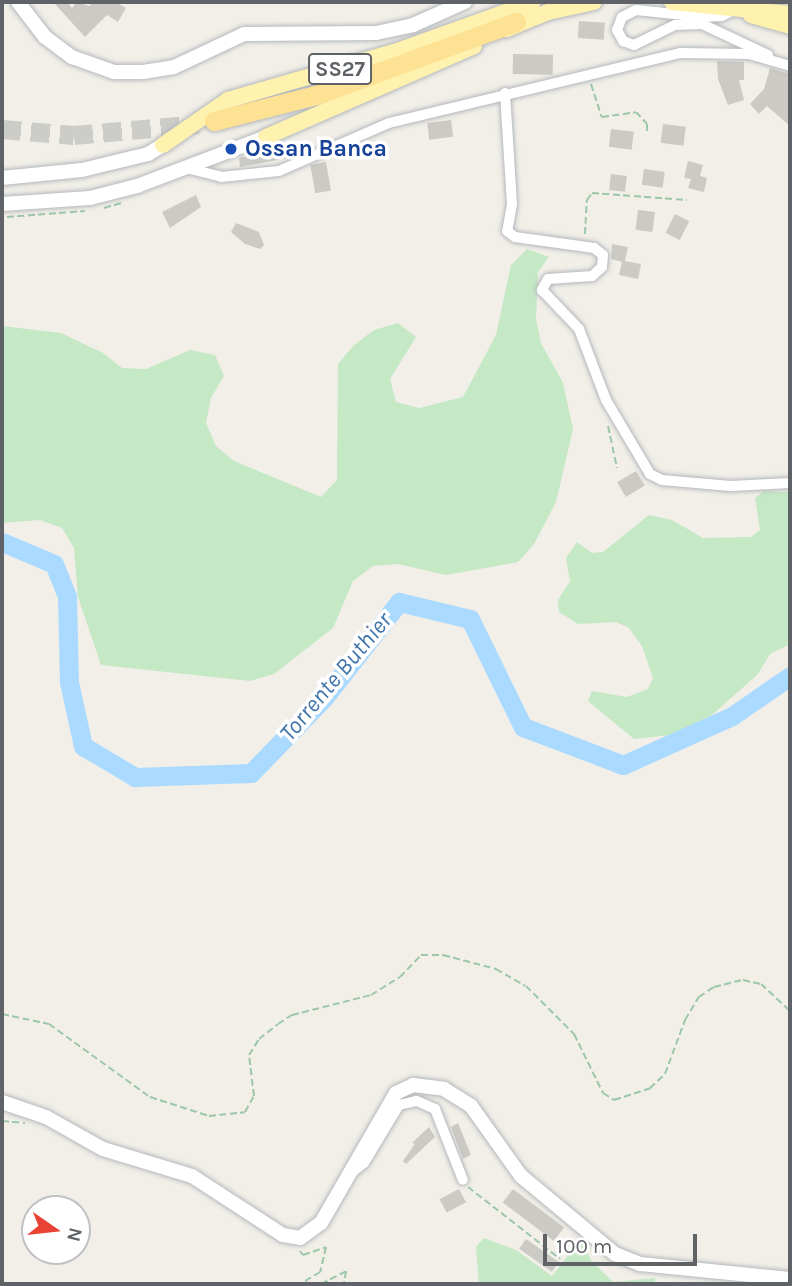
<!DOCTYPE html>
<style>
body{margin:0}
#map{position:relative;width:792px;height:1286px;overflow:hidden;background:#f1efe8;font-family:Karla,sans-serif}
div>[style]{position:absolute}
.green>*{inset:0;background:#c5e8c5}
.river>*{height:19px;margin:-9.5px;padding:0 9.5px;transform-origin:9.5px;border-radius:9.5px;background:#aadaff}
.building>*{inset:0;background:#cccac5;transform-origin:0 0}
.highway-tunnel>*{height:19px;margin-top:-9.5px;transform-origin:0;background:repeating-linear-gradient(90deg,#ccccc8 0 19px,transparent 0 29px)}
.path>*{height:2px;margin-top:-1px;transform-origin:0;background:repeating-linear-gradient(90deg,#9cc7a9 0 7px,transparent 0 10.5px)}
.roads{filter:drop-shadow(0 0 2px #b5b8bc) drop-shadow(0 0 2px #b5b8bc)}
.street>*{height:10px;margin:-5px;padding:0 5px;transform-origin:5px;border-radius:5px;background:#fff}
.secondary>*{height:14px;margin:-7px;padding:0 7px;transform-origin:7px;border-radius:7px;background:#fff}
.primary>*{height:16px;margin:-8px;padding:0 8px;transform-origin:8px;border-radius:8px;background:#fff2af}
.highway>*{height:19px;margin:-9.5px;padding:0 9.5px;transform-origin:9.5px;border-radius:9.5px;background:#fde293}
.dots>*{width:19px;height:19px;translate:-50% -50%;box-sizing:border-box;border:4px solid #fff;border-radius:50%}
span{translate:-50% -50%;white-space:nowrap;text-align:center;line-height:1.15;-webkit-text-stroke:7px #fff;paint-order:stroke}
.shield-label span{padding:2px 5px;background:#fff;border:2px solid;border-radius:5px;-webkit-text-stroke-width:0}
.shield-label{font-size:21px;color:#5f6368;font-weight:700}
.transit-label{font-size:23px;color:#164399;font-weight:700}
.left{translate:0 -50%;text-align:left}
.water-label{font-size:24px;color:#4174aa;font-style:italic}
.frame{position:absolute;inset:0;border:4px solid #5f6368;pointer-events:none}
.north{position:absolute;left:21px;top:1195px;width:70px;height:70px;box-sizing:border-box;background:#fff;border:2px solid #bfc1c3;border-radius:50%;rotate:104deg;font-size:19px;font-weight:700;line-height:28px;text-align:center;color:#5f6368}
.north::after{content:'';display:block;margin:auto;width:24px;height:32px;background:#ea4335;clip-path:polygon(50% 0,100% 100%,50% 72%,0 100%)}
.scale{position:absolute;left:543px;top:1234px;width:154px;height:32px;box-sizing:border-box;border:4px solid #5f6368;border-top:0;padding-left:9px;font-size:21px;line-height:24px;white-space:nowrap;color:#5f6368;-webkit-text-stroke:5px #fff;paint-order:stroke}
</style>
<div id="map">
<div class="green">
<div style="clip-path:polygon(527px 249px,549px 257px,538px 272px,536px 319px,541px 343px,563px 383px,573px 429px,556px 502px,534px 544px,518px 562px,446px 575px,398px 564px,373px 566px,353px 581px,333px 628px,274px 674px,250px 681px,101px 665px,78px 597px,74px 548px,62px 528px,40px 520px,2px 523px,2px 326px,61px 333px,103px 353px,122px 368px,146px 369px,190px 350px,215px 355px,224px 376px,211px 398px,206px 423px,216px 446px,234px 461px,321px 497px,337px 480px,338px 364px,354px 345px,374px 330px,398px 323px,416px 337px,390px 379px,396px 402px,419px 408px,463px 397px,496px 335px,511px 265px)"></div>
<div style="clip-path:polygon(764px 491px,790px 492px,790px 644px,770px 654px,758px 674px,712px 715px,670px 735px,634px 739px,588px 701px,592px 691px,627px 697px,648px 689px,653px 678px,642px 646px,628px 627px,616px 622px,578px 624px,559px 612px,558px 600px,570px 581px,566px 558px,577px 542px,592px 553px,603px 552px,649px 515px,672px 520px,703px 538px,751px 537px,760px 530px,755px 498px)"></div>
<div style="clip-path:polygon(484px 1238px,516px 1250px,552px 1276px,581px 1239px,591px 1260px,613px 1282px,655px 1278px,655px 1284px,479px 1284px,476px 1247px)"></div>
</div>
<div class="river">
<div style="left:2px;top:542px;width:56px;rotate:22.9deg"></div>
<div style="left:54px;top:564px;width:35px;rotate:68deg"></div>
<div style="left:67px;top:596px;width:86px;rotate:88.7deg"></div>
<div style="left:69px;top:682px;width:66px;rotate:77.7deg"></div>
<div style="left:83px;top:746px;width:61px;rotate:30.8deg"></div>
<div style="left:135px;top:777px;width:116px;rotate:-2deg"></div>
<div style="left:251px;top:773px;width:105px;rotate:-45.8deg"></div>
<div style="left:324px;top:698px;width:122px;rotate:-52deg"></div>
<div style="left:399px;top:602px;width:73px;rotate:13.5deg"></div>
<div style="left:470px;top:619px;width:120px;rotate:63.9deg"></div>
<div style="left:523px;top:727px;width:107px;rotate:20.8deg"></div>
<div style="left:623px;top:765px;width:120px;rotate:-24.2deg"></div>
<div style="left:732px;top:716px;width:70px;rotate:-34.6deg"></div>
</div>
<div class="building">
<div style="clip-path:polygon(53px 2px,67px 2px,72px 8px,77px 2px,89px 6px,94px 2px,116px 2px,126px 8px,118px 22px,107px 15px,85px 37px)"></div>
<div style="left:579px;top:21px;width:26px;height:17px;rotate:4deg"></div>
<div style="left:513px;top:54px;width:40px;height:20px;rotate:1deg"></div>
<div style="clip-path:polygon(717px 61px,744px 62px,744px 80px,739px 80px,744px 100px,728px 105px,718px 79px)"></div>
<div style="clip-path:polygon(770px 68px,790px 74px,790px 126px,767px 106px,759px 114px,750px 104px,764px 89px)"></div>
<div style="left:451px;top:120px;width:17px;height:24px;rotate:83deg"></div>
<div style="left:663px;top:124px;width:23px;height:19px;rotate:7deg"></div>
<div style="left:611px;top:129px;width:23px;height:18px;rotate:7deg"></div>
<div style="clip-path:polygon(286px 146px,288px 158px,240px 167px,239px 158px)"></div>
<div style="clip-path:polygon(688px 161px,703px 165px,700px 176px,707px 178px,704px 192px,688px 188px,691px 179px,684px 178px)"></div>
<div style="left:326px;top:162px;width:29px;height:16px;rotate:80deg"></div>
<div style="left:644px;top:169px;width:21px;height:16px;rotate:8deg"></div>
<div style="left:611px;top:174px;width:16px;height:16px;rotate:7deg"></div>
<div style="clip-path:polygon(196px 195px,201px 207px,170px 228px,162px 212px)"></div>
<div style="left:638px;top:210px;width:17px;height:20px;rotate:7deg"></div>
<div style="left:675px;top:214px;width:16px;height:21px;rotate:27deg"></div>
<div style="clip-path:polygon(236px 223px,259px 232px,264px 245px,260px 249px,245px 244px,231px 232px)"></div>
<div style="clip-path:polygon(612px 244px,628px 247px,625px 261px,641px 264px,638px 279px,619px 275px,622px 262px,611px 259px)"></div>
<div style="left:636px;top:471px;width:17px;height:22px;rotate:59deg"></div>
<div style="clip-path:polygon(458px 1123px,471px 1155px,463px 1159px,451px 1127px)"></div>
<div style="clip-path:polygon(429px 1127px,435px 1137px,406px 1164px,403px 1161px,415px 1144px,412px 1143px)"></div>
<div style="left:459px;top:1189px;width:15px;height:22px;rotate:62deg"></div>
<div style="left:513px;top:1189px;width:64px;height:17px;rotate:37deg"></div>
<div style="left:526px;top:1239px;width:40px;height:12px;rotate:35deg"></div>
</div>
<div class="highway-tunnel">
<div style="left:2px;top:129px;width:72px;rotate:4.8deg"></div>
<div style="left:74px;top:135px;width:125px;rotate:-5deg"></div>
</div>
<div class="path">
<div style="left:591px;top:84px;width:35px;rotate:72deg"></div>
<div style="left:602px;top:117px;width:34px;rotate:-8deg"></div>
<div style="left:636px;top:112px;width:16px;rotate:47deg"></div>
<div style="left:647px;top:124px;width:9px;rotate:90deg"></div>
<div style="left:104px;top:208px;width:19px;rotate:-16deg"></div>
<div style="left:7px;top:217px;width:78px;rotate:-4.4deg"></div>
<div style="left:585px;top:234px;width:34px;rotate:-87deg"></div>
<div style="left:587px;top:200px;width:9px;rotate:-54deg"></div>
<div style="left:592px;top:193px;width:95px;rotate:4.2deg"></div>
<div style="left:608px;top:426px;width:43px;rotate:77.9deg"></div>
<div style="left:2px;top:1014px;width:48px;rotate:12deg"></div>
<div style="left:49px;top:1024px;width:125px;rotate:35.9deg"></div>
<div style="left:150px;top:1097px;width:62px;rotate:17.9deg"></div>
<div style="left:209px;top:1116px;width:36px;rotate:-6deg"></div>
<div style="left:245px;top:1112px;width:18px;rotate:-61deg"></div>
<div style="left:254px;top:1096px;width:41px;rotate:-97deg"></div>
<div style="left:249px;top:1055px;width:19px;rotate:-58deg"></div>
<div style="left:259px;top:1039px;width:24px;rotate:-38deg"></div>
<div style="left:278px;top:1024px;width:17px;rotate:-33deg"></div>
<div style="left:292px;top:1015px;width:81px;rotate:-14.2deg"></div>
<div style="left:371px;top:995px;width:34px;rotate:-32deg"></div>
<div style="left:400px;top:977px;width:30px;rotate:-46deg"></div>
<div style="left:421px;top:955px;width:22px"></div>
<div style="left:443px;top:955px;width:55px;rotate:14.8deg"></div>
<div style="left:496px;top:969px;width:34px;rotate:30deg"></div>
<div style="left:526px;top:986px;width:68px;rotate:45deg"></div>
<div style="left:574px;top:1034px;width:66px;rotate:63.8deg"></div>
<div style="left:603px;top:1093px;width:13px;rotate:32deg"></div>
<div style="left:614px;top:1100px;width:38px;rotate:-18deg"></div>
<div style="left:650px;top:1088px;width:21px;rotate:-43deg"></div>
<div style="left:665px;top:1074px;width:58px;rotate:-69.7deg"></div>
<div style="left:685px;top:1020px;width:27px;rotate:-59deg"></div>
<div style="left:699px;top:997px;width:18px;rotate:-34deg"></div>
<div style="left:714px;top:987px;width:30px;rotate:-14deg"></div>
<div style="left:743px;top:980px;width:18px;rotate:13deg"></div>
<div style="left:761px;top:984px;width:40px;rotate:43deg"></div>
<div style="left:2px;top:1121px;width:23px;rotate:5deg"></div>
<div style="left:468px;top:1187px;width:117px;rotate:38deg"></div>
<div style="left:300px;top:1251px;width:5px;rotate:53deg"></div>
<div style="left:303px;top:1255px;width:24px;rotate:-19deg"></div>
<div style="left:326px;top:1247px;width:26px;rotate:103deg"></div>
<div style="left:320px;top:1272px;width:21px;rotate:149deg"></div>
<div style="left:302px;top:1283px;width:8px;rotate:7deg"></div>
<div style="left:321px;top:1284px;width:28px;rotate:-27deg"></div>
<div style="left:346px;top:1271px;width:13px;rotate:99deg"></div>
</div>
<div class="roads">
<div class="street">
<div style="left:735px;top:9px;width:15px;rotate:152deg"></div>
<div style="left:722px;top:16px;width:19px;rotate:177deg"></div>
<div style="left:703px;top:17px;width:67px;rotate:-174deg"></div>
<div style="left:636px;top:10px;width:16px;rotate:153deg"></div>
<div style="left:622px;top:17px;width:14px;rotate:111deg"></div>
<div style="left:617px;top:30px;width:13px;rotate:61deg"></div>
<div style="left:623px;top:41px;width:12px;rotate:20deg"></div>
<div style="left:634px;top:45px;width:46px;rotate:-26deg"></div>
<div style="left:675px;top:25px;width:27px;rotate:-2deg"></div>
<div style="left:702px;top:24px;width:73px;rotate:25.2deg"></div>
<div style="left:505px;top:93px;width:111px;rotate:86.4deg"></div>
<div style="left:512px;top:204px;width:27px;rotate:100deg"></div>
<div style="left:507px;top:231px;width:10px;rotate:37deg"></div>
<div style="left:515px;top:237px;width:80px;rotate:7.9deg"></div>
<div style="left:594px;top:248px;width:11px;rotate:38deg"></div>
<div style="left:603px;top:255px;width:12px;rotate:95deg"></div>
<div style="left:602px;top:267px;width:13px;rotate:138deg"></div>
<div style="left:592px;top:276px;width:44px;rotate:176.1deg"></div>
<div style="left:548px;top:279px;width:13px;rotate:119deg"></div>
<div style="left:542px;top:290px;width:54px;rotate:46.5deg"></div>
<div style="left:579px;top:329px;width:76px;rotate:69.2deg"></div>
<div style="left:606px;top:400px;width:86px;rotate:59.3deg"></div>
<div style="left:650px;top:474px;width:13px;rotate:27deg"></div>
<div style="left:662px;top:480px;width:69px;rotate:5deg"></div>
<div style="left:731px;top:486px;width:59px;rotate:-2.9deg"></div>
<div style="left:186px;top:168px;width:36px;rotate:14deg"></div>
<div style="left:221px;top:177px;width:58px;rotate:-5.9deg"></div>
<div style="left:279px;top:171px;width:120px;rotate:-23.6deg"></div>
<div style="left:389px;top:123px;width:300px;rotate:-13.5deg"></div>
<div style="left:681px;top:53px;width:68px;rotate:0.8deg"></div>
<div style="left:749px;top:54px;width:43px;rotate:16.3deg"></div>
<div style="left:351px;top:1173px;width:16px;rotate:-38deg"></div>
<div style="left:364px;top:1163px;width:68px;rotate:-58.9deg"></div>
<div style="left:399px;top:1105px;width:18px;rotate:-13deg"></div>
<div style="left:417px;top:1101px;width:20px;rotate:24deg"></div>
<div style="left:435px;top:1109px;width:76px;rotate:68.5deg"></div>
</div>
<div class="secondary">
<div style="left:18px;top:2px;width:44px;rotate:52.4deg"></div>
<div style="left:45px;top:37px;width:34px;rotate:37deg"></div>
<div style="left:72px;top:57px;width:45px;rotate:19.7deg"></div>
<div style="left:114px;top:72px;width:29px"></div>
<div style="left:143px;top:72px;width:31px;rotate:-9deg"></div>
<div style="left:174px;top:67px;width:77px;rotate:-25.2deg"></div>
<div style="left:244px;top:34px;width:132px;rotate:-0.4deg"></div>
<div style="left:376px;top:33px;width:38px;rotate:-12deg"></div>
<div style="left:413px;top:25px;width:57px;rotate:-23.9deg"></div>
<div style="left:2px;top:178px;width:80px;rotate:-5.7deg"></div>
<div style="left:82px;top:170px;width:68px;rotate:-13.6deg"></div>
<div style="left:148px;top:154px;width:17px;rotate:-31deg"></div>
<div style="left:2px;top:204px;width:88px;rotate:-3.9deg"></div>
<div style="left:90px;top:198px;width:49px;rotate:-14.3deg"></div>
<div style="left:137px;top:186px;width:138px;rotate:-20.8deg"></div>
<div style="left:2px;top:1102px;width:46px;rotate:18.8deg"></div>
<div style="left:46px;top:1117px;width:65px;rotate:29.3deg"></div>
<div style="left:103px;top:1149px;width:93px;rotate:16.9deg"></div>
<div style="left:192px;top:1176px;width:108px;rotate:33deg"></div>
<div style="left:283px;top:1235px;width:17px;rotate:10deg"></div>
<div style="left:300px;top:1238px;width:26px;rotate:-36deg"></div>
<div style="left:321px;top:1223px;width:150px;rotate:-60deg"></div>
<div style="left:396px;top:1093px;width:19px;rotate:-25deg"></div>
<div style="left:413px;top:1085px;width:31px;rotate:7deg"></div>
<div style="left:444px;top:1089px;width:32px;rotate:32deg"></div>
<div style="left:471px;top:1106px;width:86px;rotate:54.5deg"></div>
<div style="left:521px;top:1176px;width:122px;rotate:39.7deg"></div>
<div style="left:615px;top:1254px;width:27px;rotate:22deg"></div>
<div style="left:640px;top:1264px;width:151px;rotate:5.7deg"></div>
</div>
<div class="primary">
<div style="left:672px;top:2px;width:119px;rotate:5.8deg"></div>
<div style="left:751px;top:15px;width:41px;rotate:15.8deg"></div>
<div style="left:507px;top:29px;width:44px;rotate:-22.5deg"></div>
<div style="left:548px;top:12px;width:47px;rotate:-12.3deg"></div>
<div style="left:266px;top:137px;width:227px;rotate:-23.6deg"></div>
<div style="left:163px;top:145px;width:79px;rotate:-34.7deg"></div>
<div style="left:228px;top:100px;width:179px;rotate:-16.2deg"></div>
<div style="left:400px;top:50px;width:141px;rotate:-19.8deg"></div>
</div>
<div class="highway">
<div style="left:214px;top:121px;width:105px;rotate:-14.3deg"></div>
<div style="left:316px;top:95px;width:213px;rotate:-20.1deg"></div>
</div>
</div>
<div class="dots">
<div style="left:231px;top:149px;background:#1a4fb4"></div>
</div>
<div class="shield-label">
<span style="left:340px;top:69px">SS27</span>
</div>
<div class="transit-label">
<span class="left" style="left:245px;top:149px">Ossan Banca</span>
</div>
<div class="water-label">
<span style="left:336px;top:677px;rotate:-50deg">Torrente Buthier</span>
</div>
<div class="frame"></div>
<div class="north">N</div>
<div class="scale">100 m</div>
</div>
